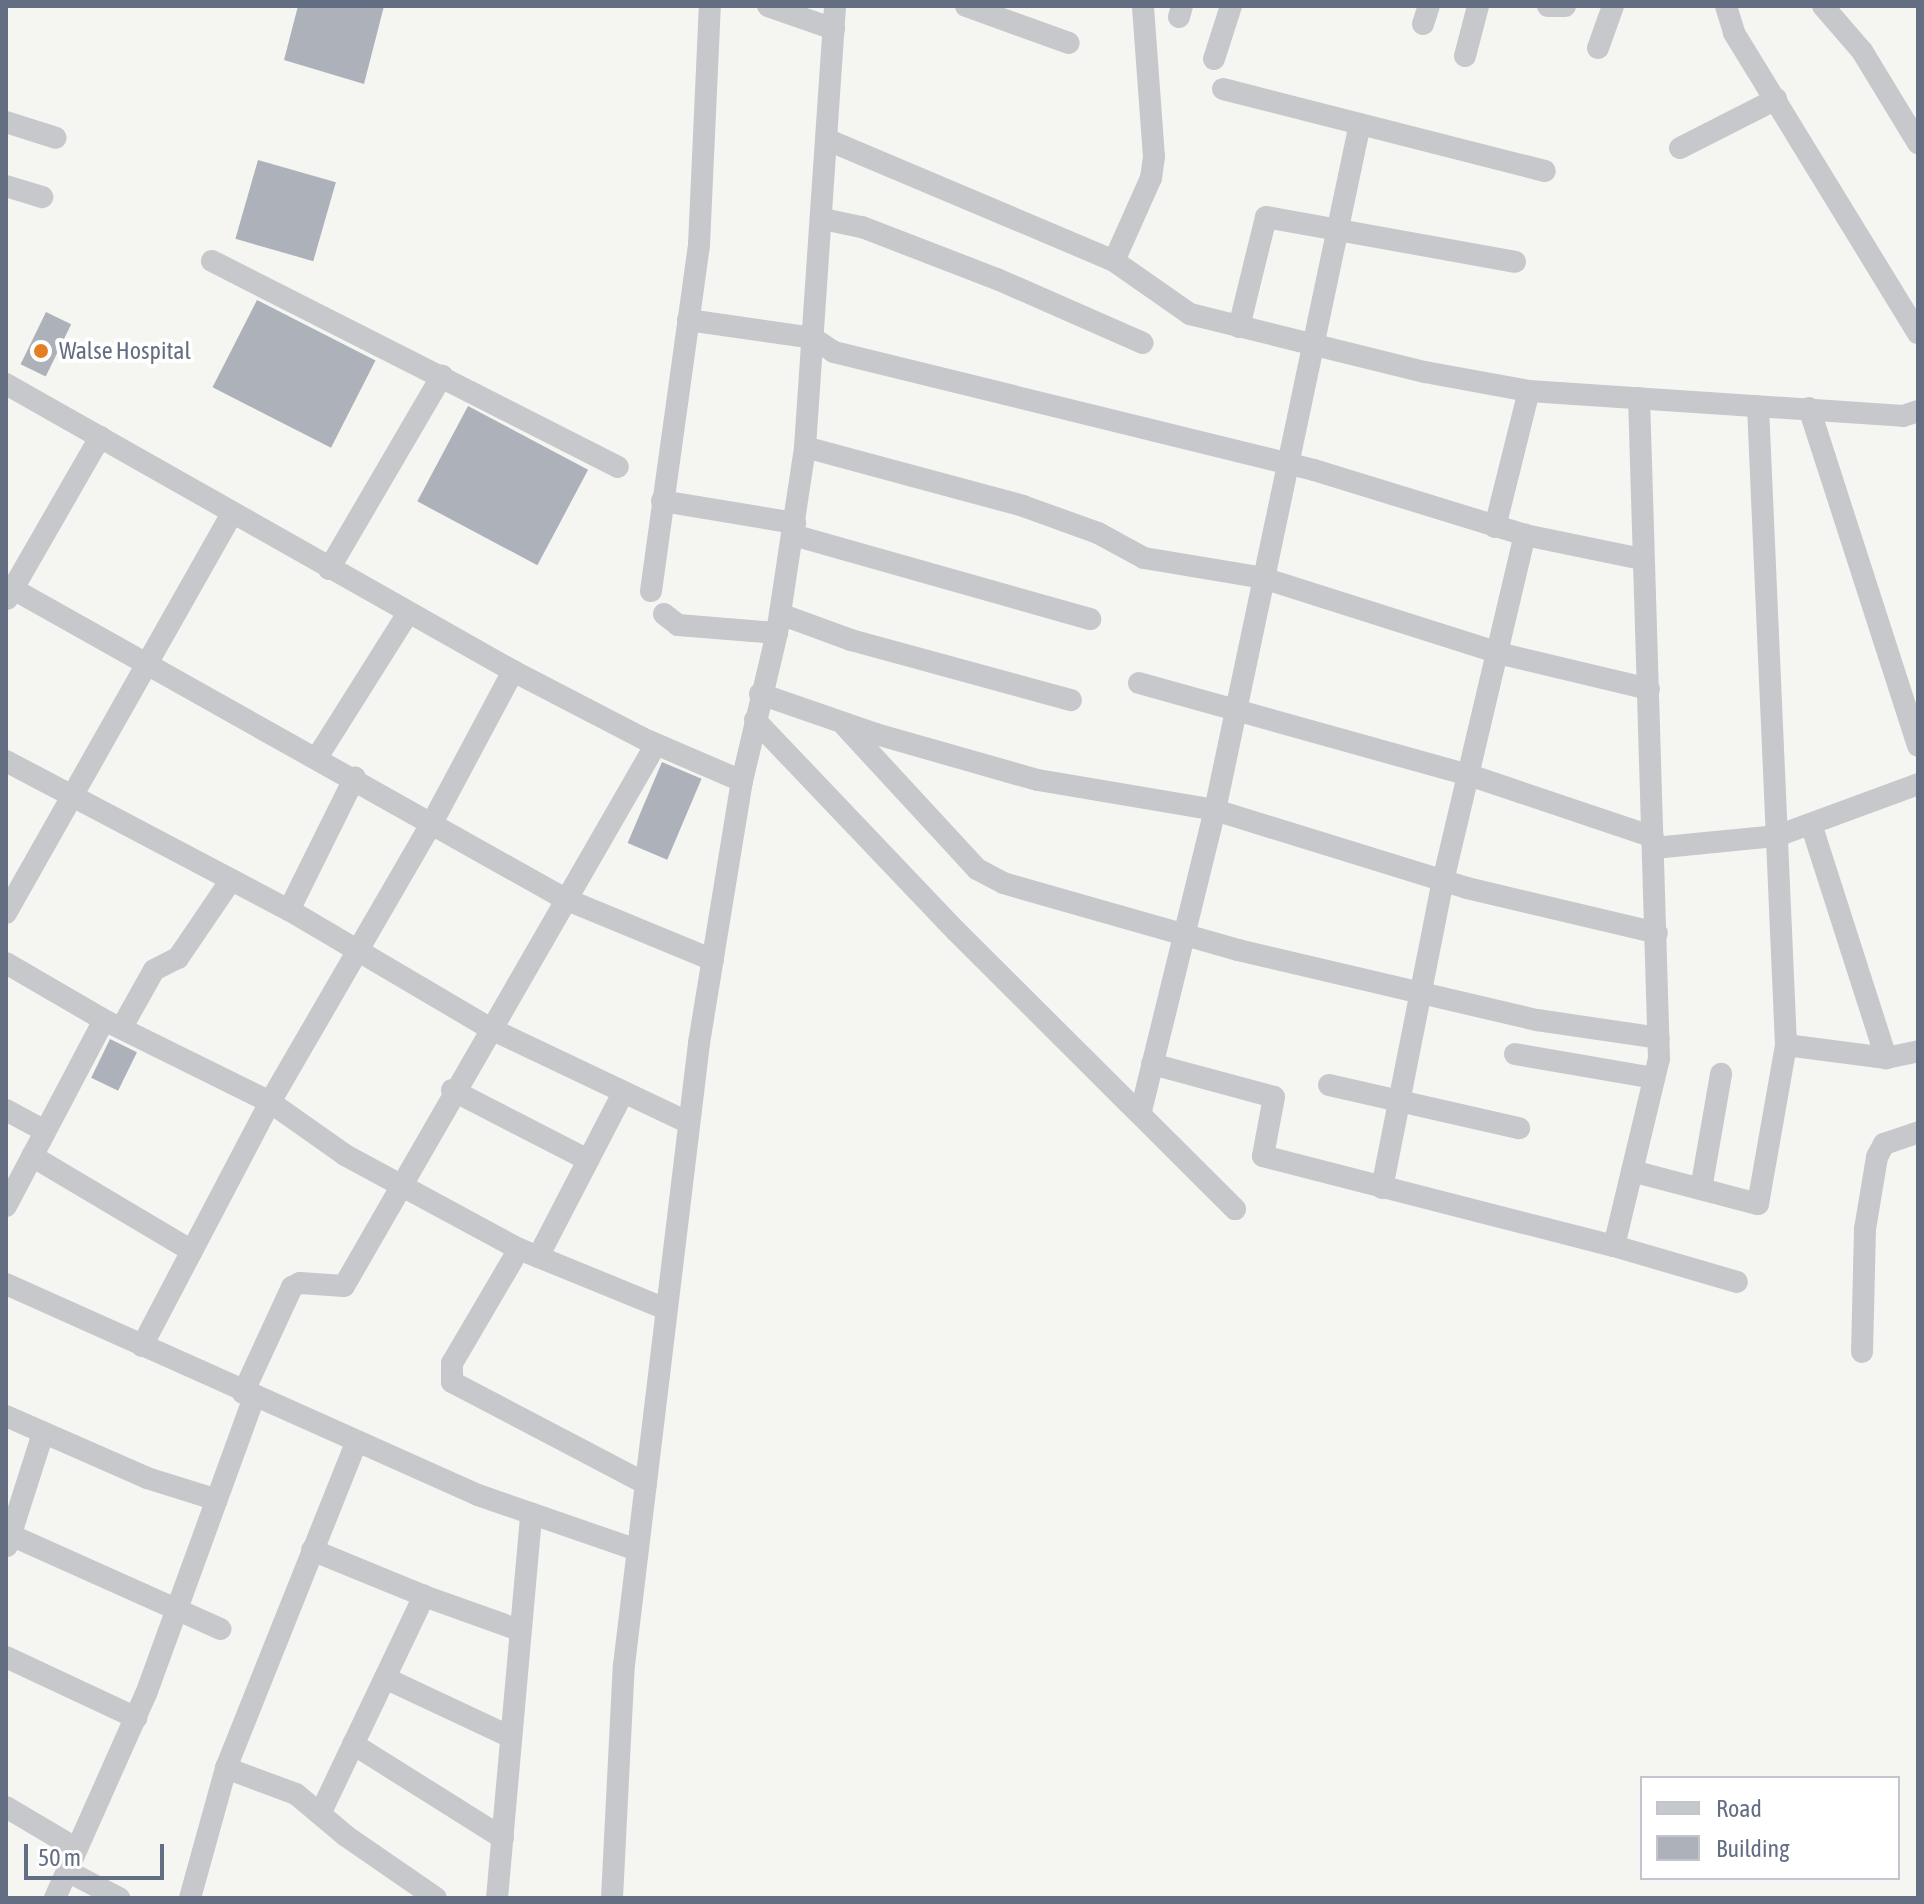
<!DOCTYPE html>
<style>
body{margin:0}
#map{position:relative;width:1924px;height:1904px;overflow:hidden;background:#f5f6f2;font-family:"Asap Condensed",sans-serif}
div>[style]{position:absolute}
.building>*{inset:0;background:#adb2ba;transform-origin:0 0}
.minor>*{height:22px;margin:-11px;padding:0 11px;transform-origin:11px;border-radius:11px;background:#c6c8cc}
.dots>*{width:22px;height:22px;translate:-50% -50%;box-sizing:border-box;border:4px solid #fff;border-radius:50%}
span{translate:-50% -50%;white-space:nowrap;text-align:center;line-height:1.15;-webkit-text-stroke:8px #fff;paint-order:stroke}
.poi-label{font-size:24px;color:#646e83}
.left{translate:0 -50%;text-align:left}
.frame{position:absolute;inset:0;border:8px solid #646e83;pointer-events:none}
.legend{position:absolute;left:1640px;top:1776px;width:260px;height:104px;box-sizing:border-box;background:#fff;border:2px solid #c1c5cd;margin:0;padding:10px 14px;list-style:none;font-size:24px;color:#646e83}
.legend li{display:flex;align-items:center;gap:16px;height:40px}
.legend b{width:40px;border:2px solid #c1c5cd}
.scale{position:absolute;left:24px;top:1844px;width:140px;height:36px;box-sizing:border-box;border:4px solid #646e83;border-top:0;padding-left:10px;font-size:24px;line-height:28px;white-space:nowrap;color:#646e83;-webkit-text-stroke:6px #fff;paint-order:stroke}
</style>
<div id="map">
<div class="building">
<div style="clip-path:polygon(298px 6px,384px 6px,364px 84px,284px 60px)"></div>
<div style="left:258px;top:160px;width:81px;height:82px;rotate:16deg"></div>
<div style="left:257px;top:300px;width:133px;height:98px;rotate:27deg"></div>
<div style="left:46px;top:312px;width:28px;height:58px;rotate:26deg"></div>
<div style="left:468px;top:406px;width:136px;height:108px;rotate:28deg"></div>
<div style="left:662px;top:762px;width:43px;height:88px;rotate:23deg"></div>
<div style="left:110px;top:1039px;width:30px;height:43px;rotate:26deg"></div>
</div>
<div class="minor">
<div style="left:768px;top:6px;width:70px;rotate:19.2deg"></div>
<div style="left:966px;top:6px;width:109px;rotate:19.8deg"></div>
<div style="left:1548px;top:6px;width:17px"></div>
<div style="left:1726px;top:6px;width:28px;rotate:73deg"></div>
<div style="left:1734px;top:33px;width:352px;rotate:58.5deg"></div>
<div style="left:1823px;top:6px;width:60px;rotate:49.1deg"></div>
<div style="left:1862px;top:51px;width:108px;rotate:58.7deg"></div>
<div style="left:1179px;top:17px;width:11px;rotate:-75deg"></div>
<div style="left:1423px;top:24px;width:19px;rotate:-72deg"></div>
<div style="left:1598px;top:48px;width:45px;rotate:-70.3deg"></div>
<div style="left:1465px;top:56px;width:52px;rotate:-75.4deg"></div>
<div style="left:1214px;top:59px;width:56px;rotate:-72.2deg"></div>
<div style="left:1223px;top:89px;width:332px;rotate:14.3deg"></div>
<div style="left:6px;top:122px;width:52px;rotate:17.7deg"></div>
<div style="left:828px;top:140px;width:311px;rotate:22.9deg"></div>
<div style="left:1114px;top:261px;width:91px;rotate:-66deg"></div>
<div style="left:1151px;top:178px;width:21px;rotate:-82deg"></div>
<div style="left:1154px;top:157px;width:151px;rotate:-94.2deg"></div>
<div style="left:1680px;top:148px;width:108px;rotate:-27deg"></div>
<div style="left:6px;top:186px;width:38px;rotate:17deg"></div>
<div style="left:823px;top:219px;width:40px;rotate:12deg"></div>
<div style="left:862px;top:227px;width:145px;rotate:21.1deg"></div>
<div style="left:997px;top:279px;width:159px;rotate:23.7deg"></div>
<div style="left:212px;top:261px;width:455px;rotate:26.9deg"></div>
<div style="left:1114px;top:261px;width:93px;rotate:34.9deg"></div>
<div style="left:1190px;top:314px;width:242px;rotate:13.9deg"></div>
<div style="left:1425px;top:372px;width:106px;rotate:10.4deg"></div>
<div style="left:1529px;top:391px;width:375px;rotate:3.8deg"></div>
<div style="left:1903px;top:416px;width:16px;rotate:-18deg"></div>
<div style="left:688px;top:320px;width:126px;rotate:8.2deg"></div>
<div style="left:813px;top:338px;width:25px;rotate:34deg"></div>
<div style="left:834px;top:352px;width:494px;rotate:13.8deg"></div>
<div style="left:1314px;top:470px;width:221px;rotate:17.1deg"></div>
<div style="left:1525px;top:535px;width:119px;rotate:11.6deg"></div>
<div style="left:1239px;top:327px;width:113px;rotate:-76.2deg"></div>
<div style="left:1266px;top:217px;width:253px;rotate:10.2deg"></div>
<div style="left:6px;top:384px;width:583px;rotate:29.51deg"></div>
<div style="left:513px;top:671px;width:145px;rotate:27.4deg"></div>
<div style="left:642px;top:738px;width:109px;rotate:23.3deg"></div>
<div style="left:1809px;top:408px;width:355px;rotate:72.1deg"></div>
<div style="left:805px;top:447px;width:226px;rotate:15.1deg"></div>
<div style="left:1023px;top:506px;width:80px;rotate:19.8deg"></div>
<div style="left:1098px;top:533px;width:52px;rotate:28.5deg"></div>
<div style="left:1144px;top:558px;width:121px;rotate:9.5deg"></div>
<div style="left:1263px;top:578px;width:251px;rotate:17.6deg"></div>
<div style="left:1502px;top:654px;width:151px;rotate:13.4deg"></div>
<div style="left:662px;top:501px;width:135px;rotate:9.4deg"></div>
<div style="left:1495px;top:527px;width:140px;rotate:-76deg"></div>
<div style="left:793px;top:535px;width:309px;rotate:15.8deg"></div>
<div style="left:329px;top:569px;width:224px;rotate:-59.7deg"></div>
<div style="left:6px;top:585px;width:641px;rotate:29.32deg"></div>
<div style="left:565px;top:899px;width:160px;rotate:22.4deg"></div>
<div style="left:651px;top:591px;width:349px;rotate:-82.1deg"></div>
<div style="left:699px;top:245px;width:239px;rotate:-87.4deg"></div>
<div style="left:7px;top:599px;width:187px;rotate:-60.1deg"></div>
<div style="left:664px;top:614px;width:18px;rotate:38deg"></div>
<div style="left:678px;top:625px;width:99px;rotate:4.6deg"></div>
<div style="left:780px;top:614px;width:76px;rotate:20.1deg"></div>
<div style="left:851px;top:640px;width:228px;rotate:15.3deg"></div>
<div style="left:1139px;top:683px;width:343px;rotate:15.6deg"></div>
<div style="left:1469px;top:775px;width:194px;rotate:18.6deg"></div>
<div style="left:760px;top:694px;width:123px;rotate:19deg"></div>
<div style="left:876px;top:734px;width:168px;rotate:15.9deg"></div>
<div style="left:1038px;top:780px;width:180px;rotate:9.6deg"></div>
<div style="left:1215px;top:810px;width:264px;rotate:17.2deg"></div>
<div style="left:1467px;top:888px;width:195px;rotate:13.3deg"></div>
<div style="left:755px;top:720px;width:291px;rotate:46.4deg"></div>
<div style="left:956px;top:931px;width:394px;rotate:44.9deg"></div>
<div style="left:845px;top:726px;width:195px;rotate:47.3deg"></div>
<div style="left:977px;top:869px;width:30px;rotate:28deg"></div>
<div style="left:1003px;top:883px;width:244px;rotate:15.9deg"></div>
<div style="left:1238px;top:950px;width:307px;rotate:13.2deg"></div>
<div style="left:1537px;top:1020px;width:123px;rotate:8.4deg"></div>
<div style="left:318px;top:756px;width:169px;rotate:-57.8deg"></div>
<div style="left:6px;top:761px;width:320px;rotate:27.8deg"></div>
<div style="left:289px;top:910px;width:232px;rotate:30.5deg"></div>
<div style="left:489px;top:1028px;width:221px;rotate:25.4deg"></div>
<div style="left:1812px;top:827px;width:243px;rotate:72.2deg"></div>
<div style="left:1654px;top:848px;width:124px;rotate:-5.6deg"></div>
<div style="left:1777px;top:836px;width:150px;rotate:-20.2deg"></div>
<div style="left:289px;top:910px;width:148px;rotate:-63.6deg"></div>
<div style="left:6px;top:913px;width:459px;rotate:-60.5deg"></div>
<div style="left:6px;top:963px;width:113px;rotate:30.2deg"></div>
<div style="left:104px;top:1020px;width:185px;rotate:26.3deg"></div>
<div style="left:270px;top:1102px;width:92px;rotate:35.2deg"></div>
<div style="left:345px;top:1155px;width:198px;rotate:28.4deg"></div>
<div style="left:519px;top:1249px;width:159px;rotate:22.2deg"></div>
<div style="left:122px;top:1027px;width:65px;rotate:-60.7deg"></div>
<div style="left:154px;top:970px;width:27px;rotate:-27deg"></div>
<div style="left:178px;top:958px;width:94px;rotate:-55.8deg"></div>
<div style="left:1786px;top:1045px;width:101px;rotate:7.4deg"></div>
<div style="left:1886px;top:1058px;width:33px;rotate:-12deg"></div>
<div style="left:1515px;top:1054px;width:141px;rotate:9.8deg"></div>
<div style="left:1152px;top:1064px;width:126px;rotate:15.1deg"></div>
<div style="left:1274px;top:1097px;width:60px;rotate:100.6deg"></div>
<div style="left:1263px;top:1156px;width:362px;rotate:14.4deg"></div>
<div style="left:1614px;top:1246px;width:192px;rotate:-76.5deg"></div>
<div style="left:1659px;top:1059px;width:661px;rotate:-91.73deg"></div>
<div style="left:1329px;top:1085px;width:195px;rotate:12.8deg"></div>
<div style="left:452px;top:1090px;width:153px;rotate:27.2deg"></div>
<div style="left:6px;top:1110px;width:44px;rotate:28.3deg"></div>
<div style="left:1141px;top:1111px;width:310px;rotate:-76.2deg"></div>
<div style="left:1215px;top:810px;width:701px;rotate:-78.07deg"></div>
<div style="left:32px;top:1156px;width:186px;rotate:30.7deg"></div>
<div style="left:1632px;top:1171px;width:130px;rotate:14.7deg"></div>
<div style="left:1758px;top:1204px;width:161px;rotate:-80deg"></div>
<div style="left:1786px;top:1045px;width:639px;rotate:-92.51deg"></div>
<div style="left:1382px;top:1188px;width:313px;rotate:-78.8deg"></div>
<div style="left:1443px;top:881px;width:356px;rotate:-76.7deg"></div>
<div style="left:1701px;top:1189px;width:117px;rotate:-80.1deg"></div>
<div style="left:6px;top:1206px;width:210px;rotate:-62.2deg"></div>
<div style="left:1614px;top:1246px;width:128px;rotate:16.3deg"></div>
<div style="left:519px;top:1249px;width:132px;rotate:120.4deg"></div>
<div style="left:452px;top:1363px;width:19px;rotate:90deg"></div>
<div style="left:452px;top:1382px;width:219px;rotate:27.7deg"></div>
<div style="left:538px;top:1257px;width:185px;rotate:-62.6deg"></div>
<div style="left:6px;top:1284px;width:517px;rotate:24.09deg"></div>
<div style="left:478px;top:1495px;width:168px;rotate:19.1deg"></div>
<div style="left:142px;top:1346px;width:276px;rotate:-62.3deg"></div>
<div style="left:270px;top:1102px;width:325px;rotate:-59.9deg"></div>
<div style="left:433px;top:821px;width:170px;rotate:-61.9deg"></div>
<div style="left:1862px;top:1352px;width:123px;rotate:-88.6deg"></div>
<div style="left:1865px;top:1229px;width:73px;rotate:-80.5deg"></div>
<div style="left:1877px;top:1157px;width:15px;rotate:-62deg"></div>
<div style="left:1884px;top:1144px;width:36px;rotate:-19deg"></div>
<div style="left:243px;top:1393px;width:117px;rotate:-65.2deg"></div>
<div style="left:292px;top:1287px;width:9px;rotate:-27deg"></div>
<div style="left:300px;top:1283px;width:44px;rotate:3.9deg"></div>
<div style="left:344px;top:1286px;width:625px;rotate:-60.07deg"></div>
<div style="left:6px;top:1416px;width:154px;rotate:23.7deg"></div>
<div style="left:147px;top:1478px;width:73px;rotate:17.4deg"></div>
<div style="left:6px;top:1533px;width:235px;rotate:24.1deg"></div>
<div style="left:7px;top:1546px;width:119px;rotate:-72.3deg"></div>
<div style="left:312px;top:1550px;width:121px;rotate:22.3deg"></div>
<div style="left:6px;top:1657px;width:144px;rotate:25.1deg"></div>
<div style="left:385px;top:1678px;width:139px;rotate:25.1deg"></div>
<div style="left:353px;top:1744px;width:177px;rotate:32.1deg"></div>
<div style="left:226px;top:1768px;width:75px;rotate:20.4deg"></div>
<div style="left:296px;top:1794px;width:65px;rotate:40deg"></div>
<div style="left:346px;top:1836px;width:109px;rotate:34.6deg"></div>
<div style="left:6px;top:1807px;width:82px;rotate:30.6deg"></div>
<div style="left:320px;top:1814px;width:242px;rotate:-64.5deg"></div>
<div style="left:424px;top:1596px;width:101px;rotate:19.7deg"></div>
<div style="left:67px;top:1871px;width:59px;rotate:27.4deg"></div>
<div style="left:55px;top:1898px;width:223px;rotate:-66deg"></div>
<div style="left:146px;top:1694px;width:315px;rotate:-70deg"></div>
<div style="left:190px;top:1898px;width:135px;rotate:-74.5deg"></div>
<div style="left:226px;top:1768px;width:350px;rotate:-68.2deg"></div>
<div style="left:497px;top:1898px;width:386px;rotate:-84.9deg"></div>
<div style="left:612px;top:1898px;width:233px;rotate:-87.1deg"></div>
<div style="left:624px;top:1665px;width:627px;rotate:-83.12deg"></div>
<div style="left:699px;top:1043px;width:266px;rotate:-80.7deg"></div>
<div style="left:742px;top:781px;width:152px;rotate:-76.7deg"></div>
<div style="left:777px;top:633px;width:188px;rotate:-81.4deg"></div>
<div style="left:805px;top:447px;width:442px;rotate:-86.1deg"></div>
</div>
<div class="dots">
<div style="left:41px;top:351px;background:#e57e22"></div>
</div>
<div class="poi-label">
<span class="left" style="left:59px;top:351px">Walse Hospital</span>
</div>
<div class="frame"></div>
<ul class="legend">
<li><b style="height:10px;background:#c6c8cc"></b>Road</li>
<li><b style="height:22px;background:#adb2ba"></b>Building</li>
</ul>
<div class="scale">50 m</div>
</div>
